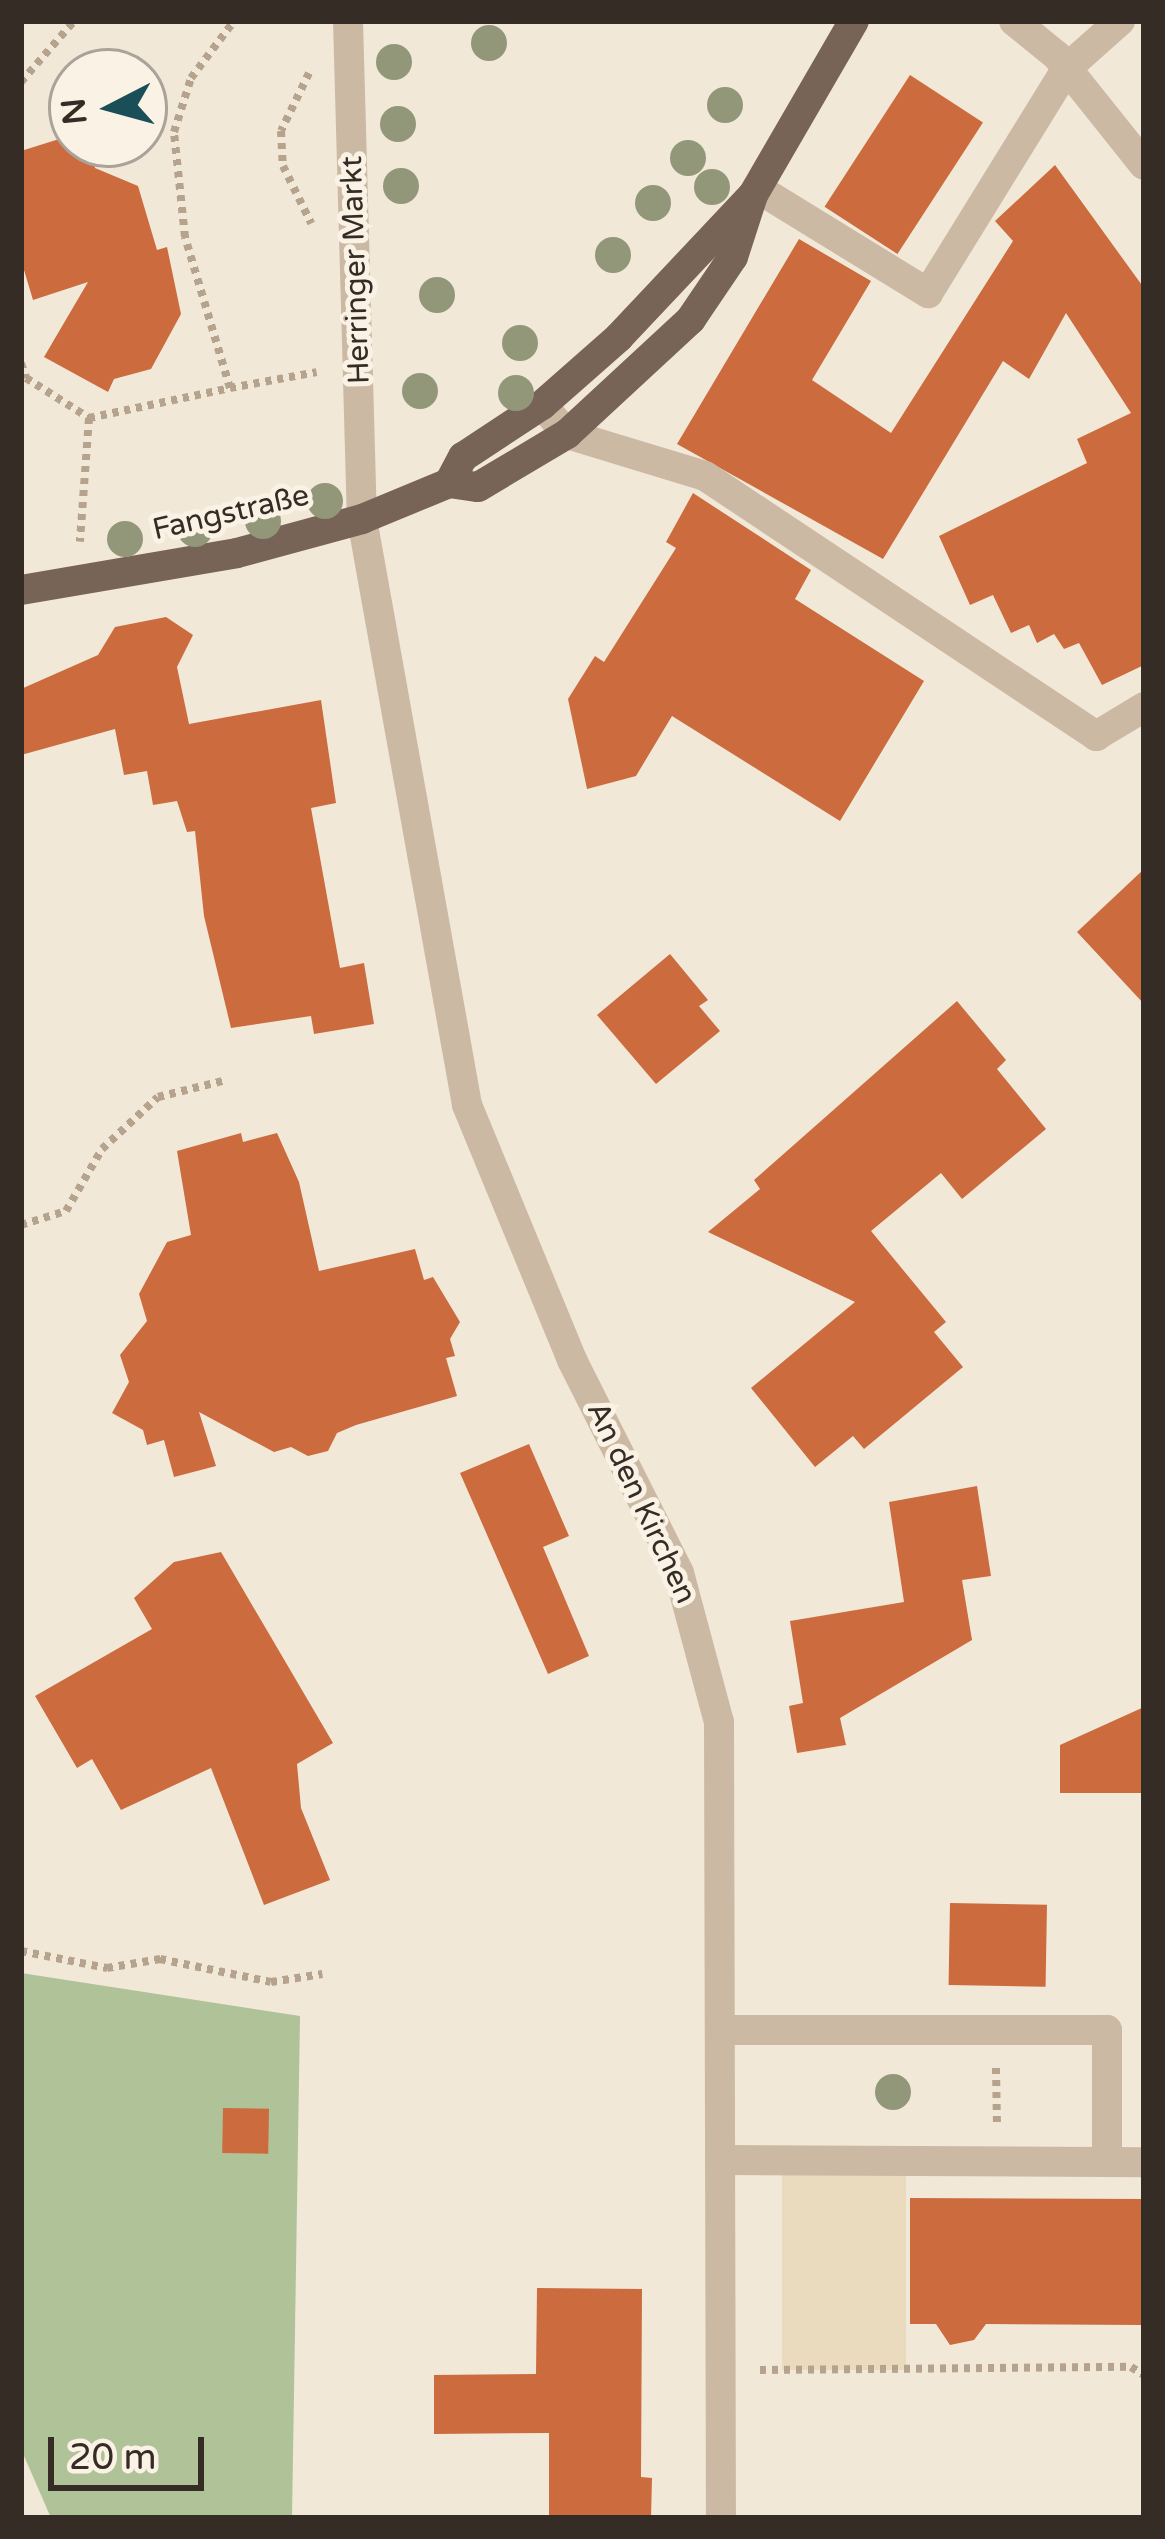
<!DOCTYPE html>
<meta charset="utf-8">
<style>
body{margin:0}
#map{position:relative;width:1165px;height:2539px;overflow:hidden;background:#f2e8d8;font-family:"Varela Round",sans-serif}
div>[style]{position:absolute}
.green>*{inset:0;background:#b0c298}
.plaza>*{inset:0;background:#ebdbbe;transform-origin:0 0}
.building>*{inset:0;background:#cb6b3e;transform-origin:0 0}
.path>*{height:8px;margin-top:-4px;transform-origin:0;background:repeating-linear-gradient(90deg,#b6a38e 0 6px,transparent 0 12px)}
.minor>*{height:30px;margin:-15px;padding:0 15px;transform-origin:15px;border-radius:15px;background:#cbb9a4}
.major>*{height:30px;margin:-15px;padding:0 15px;transform-origin:15px;border-radius:15px;background:#786456}
.trees>*{width:36px;height:36px;margin:-18px;border-radius:50%;background:#919778}
span{translate:-50% -50%;white-space:nowrap;text-align:center;line-height:1.15;-webkit-text-stroke:10px #faf2e5;paint-order:stroke}
.street-label{font-size:30px;color:#352c26}
.frame{position:absolute;inset:0;border:24px solid #352c26;pointer-events:none}
.north{position:absolute;left:48px;top:48px;width:120px;height:120px;box-sizing:border-box;background:#faf2e5;border:3px solid #aba399;border-radius:50%;rotate:264deg;font-size:33px;font-weight:700;line-height:48px;text-align:center;color:#352c26}
.north::after{content:'';display:block;margin:auto;width:42px;height:54px;background:#1a4f58;clip-path:polygon(50% 0,100% 100%,50% 72%,0 100%)}
.scale{position:absolute;left:48px;top:2437px;width:156px;height:54px;box-sizing:border-box;border:6px solid #352c26;border-top:0;padding-left:15px;font-size:36px;line-height:42px;white-space:nowrap;color:#352c26;-webkit-text-stroke:9px #faf2e5;paint-order:stroke}
</style>
<div id="map">
<div class="green">
<div style="clip-path:polygon(21px 1973px,300px 2016px,292px 2518px,51px 2518px,21px 2449px)"></div>
</div>
<div class="plaza">
<div style="left:782px;top:2161px;width:124px;height:209px"></div>
</div>
<div class="building">
<div style="left:910px;top:75px;width:87px;height:157px;rotate:33deg"></div>
<div style="clip-path:polygon(72px 135px,72px 144px,89px 144px,95px 168px,138px 186px,157px 250px,167px 247px,181px 314px,151px 369px,114px 379px,108px 392px,44px 357px,88px 282px,33px 300px,21px 260px,21px 151px)"></div>
<div style="clip-path:polygon(1055px 165px,1144px 288px,1144px 665px,1102px 685px,1079px 643px,1064px 649px,1054px 634px,1037px 643px,1029px 625px,1011px 633px,993px 595px,970px 605px,939px 536px,1087px 463px,1077px 439px,1131px 413px,1066px 313px,1029px 379px,1003px 361px,883px 559px,677px 444px,799px 239px,871px 281px,812px 380px,891px 433px,1013px 241px,995px 221px)"></div>
<div style="clip-path:polygon(693px 493px,811px 570px,795px 599px,924px 681px,840px 821px,672px 716px,636px 776px,587px 789px,568px 699px,595px 656px,604px 662px,676px 548px,666px 542px)"></div>
<div style="clip-path:polygon(166px 617px,193px 635px,177px 667px,189px 724px,321px 700px,336px 803px,311px 808px,340px 968px,364px 963px,374px 1024px,314px 1034px,311px 1016px,231px 1028px,204px 916px,195px 831px,187px 832px,177px 801px,153px 805px,147px 771px,124px 775px,115px 729px,21px 755px,21px 689px,98px 655px,115px 627px)"></div>
<div style="clip-path:polygon(1144px 869px,1144px 1004px,1077px 932px)"></div>
<div style="clip-path:polygon(670px 954px,708px 1000px,699px 1006px,720px 1031px,656px 1084px,597px 1015px)"></div>
<div style="clip-path:polygon(957px 1001px,1006px 1060px,997px 1069px,1046px 1129px,962px 1199px,941px 1173px,871px 1231px,946px 1322px,934px 1332px,963px 1367px,864px 1449px,853px 1436px,815px 1467px,751px 1388px,855px 1302px,708px 1232px,760px 1189px,754px 1180px)"></div>
<div style="clip-path:polygon(241px 1133px,243px 1142px,277px 1133px,299px 1182px,319px 1271px,415px 1249px,424px 1280px,433px 1277px,460px 1322px,450px 1339px,455px 1356px,446px 1358px,457px 1396px,356px 1425px,337px 1433px,328px 1451px,308px 1456px,291px 1447px,274px 1452px,199px 1412px,216px 1466px,174px 1477px,164px 1440px,147px 1445px,143px 1430px,112px 1413px,129px 1382px,120px 1355px,147px 1321px,139px 1294px,167px 1242px,191px 1235px,177px 1151px)"></div>
<div style="clip-path:polygon(529px 1444px,569px 1536px,543px 1547px,589px 1656px,548px 1674px,460px 1473px)"></div>
<div style="clip-path:polygon(977px 1486px,991px 1576px,962px 1580px,972px 1640px,840px 1718px,846px 1745px,797px 1753px,789px 1706px,803px 1703px,790px 1621px,904px 1602px,889px 1502px)"></div>
<div style="clip-path:polygon(221px 1552px,333px 1743px,297px 1764px,301px 1808px,330px 1880px,264px 1905px,211px 1768px,121px 1810px,92px 1759px,77px 1768px,35px 1696px,152px 1629px,134px 1598px,174px 1562px)"></div>
<div style="clip-path:polygon(1144px 1707px,1144px 1793px,1060px 1793px,1060px 1745px)"></div>
<div style="left:950px;top:1903px;width:97px;height:82px;rotate:1deg"></div>
<div style="left:223px;top:2108px;width:46px;height:45px;rotate:1deg"></div>
<div style="clip-path:polygon(910px 2198px,1144px 2199px,1144px 2325px,986px 2324px,974px 2340px,950px 2345px,936px 2324px,910px 2324px)"></div>
<div style="clip-path:polygon(537px 2288px,642px 2289px,641px 2477px,652px 2478px,651px 2518px,549px 2518px,549px 2433px,434px 2434px,434px 2375px,536px 2374px)"></div>
</div>
<div class="path">
<div style="left:309px;top:73px;width:64px;rotate:115.8deg"></div>
<div style="left:281px;top:131px;width:35px;rotate:87deg"></div>
<div style="left:283px;top:166px;width:64px;rotate:63.8deg"></div>
<div style="left:21px;top:82px;width:81px;rotate:-49deg"></div>
<div style="left:21px;top:363px;width:16px;rotate:72deg"></div>
<div style="left:26px;top:378px;width:75px;rotate:32.4deg"></div>
<div style="left:89px;top:418px;width:124px;rotate:94.2deg"></div>
<div style="left:230px;top:388px;width:88px;rotate:-10.4deg"></div>
<div style="left:89px;top:418px;width:144px;rotate:-12deg"></div>
<div style="left:230px;top:388px;width:158px;rotate:-106.6deg"></div>
<div style="left:185px;top:237px;width:106px;rotate:-96deg"></div>
<div style="left:174px;top:132px;width:57px;rotate:-72.5deg"></div>
<div style="left:191px;top:78px;width:71px;rotate:-53deg"></div>
<div style="left:21px;top:1225px;width:47px;rotate:-17.3deg"></div>
<div style="left:66px;top:1211px;width:72px;rotate:-59.9deg"></div>
<div style="left:102px;top:1149px;width:76px;rotate:-42.9deg"></div>
<div style="left:158px;top:1097px;width:70px;rotate:-14deg"></div>
<div style="left:21px;top:1951px;width:88px;rotate:11.2deg"></div>
<div style="left:107px;top:1968px;width:54px;rotate:-9.6deg"></div>
<div style="left:160px;top:1959px;width:113px;rotate:11.7deg"></div>
<div style="left:271px;top:1982px;width:52px;rotate:-8.9deg"></div>
<div style="left:996px;top:2068px;width:57px;rotate:89deg"></div>
<div style="left:760px;top:2370px;width:371px;rotate:-0.5deg"></div>
<div style="left:1131px;top:2367px;width:15px;rotate:32deg"></div>
</div>
<div class="minor">
<div style="left:348px;top:21px;width:498px;rotate:88.4deg"></div>
<div style="left:362px;top:519px;width:595px;rotate:79.84deg"></div>
<div style="left:467px;top:1105px;width:276px;rotate:67.6deg"></div>
<div style="left:572px;top:1360px;width:238px;rotate:63.3deg"></div>
<div style="left:679px;top:1573px;width:154px;rotate:75deg"></div>
<div style="left:719px;top:1722px;width:796px;rotate:89.86deg"></div>
<div style="left:1014px;top:21px;width:55px;rotate:39.1deg"></div>
<div style="left:1057px;top:56px;width:139px;rotate:51.4deg"></div>
<div style="left:757px;top:188px;width:201px;rotate:31.6deg"></div>
<div style="left:928px;top:293px;width:264px;rotate:-58.3deg"></div>
<div style="left:1067px;top:68px;width:71px;rotate:-41.6deg"></div>
<div style="left:542px;top:405px;width:38px;rotate:49deg"></div>
<div style="left:567px;top:434px;width:144px;rotate:16.9deg"></div>
<div style="left:705px;top:476px;width:470px;rotate:33.6deg"></div>
<div style="left:1096px;top:736px;width:56px;rotate:-31.1deg"></div>
<div style="left:725px;top:2030px;width:382px"></div>
<div style="left:1107px;top:2030px;width:132px;rotate:90deg"></div>
<div style="left:725px;top:2160px;width:419px;rotate:0.3deg"></div>
</div>
<div class="major">
<div style="left:449px;top:483px;width:30px;rotate:-62deg"></div>
<div style="left:463px;top:457px;width:95px;rotate:-33.4deg"></div>
<div style="left:542px;top:405px;width:103px;rotate:-41.4deg"></div>
<div style="left:619px;top:337px;width:195px;rotate:-46.7deg"></div>
<div style="left:21px;top:590px;width:219px;rotate:-9.7deg"></div>
<div style="left:237px;top:553px;width:130px;rotate:-15.2deg"></div>
<div style="left:362px;top:519px;width:94px;rotate:-22.5deg"></div>
<div style="left:449px;top:483px;width:29px;rotate:8deg"></div>
<div style="left:478px;top:487px;width:104px;rotate:-30.8deg"></div>
<div style="left:567px;top:434px;width:169px;rotate:-42.8deg"></div>
<div style="left:691px;top:319px;width:75px;rotate:-55.9deg"></div>
<div style="left:733px;top:257px;width:65px;rotate:-72.1deg"></div>
<div style="left:753px;top:195px;width:201px;rotate:-59.9deg"></div>
</div>
<div class="trees">
<div style="left:489px;top:43px"></div>
<div style="left:394px;top:62px"></div>
<div style="left:725px;top:105px"></div>
<div style="left:398px;top:124px"></div>
<div style="left:688px;top:158px"></div>
<div style="left:401px;top:186px"></div>
<div style="left:712px;top:187px"></div>
<div style="left:653px;top:203px"></div>
<div style="left:613px;top:255px"></div>
<div style="left:437px;top:295px"></div>
<div style="left:520px;top:343px"></div>
<div style="left:420px;top:391px"></div>
<div style="left:516px;top:393px"></div>
<div style="left:325px;top:501px"></div>
<div style="left:263px;top:521px"></div>
<div style="left:195px;top:529px"></div>
<div style="left:125px;top:539px"></div>
<div style="left:893px;top:2092px"></div>
</div>
<div class="street-label">
<span style="left:356px;top:270px;rotate:-92deg">Herringer Markt</span>
<span style="left:231px;top:513px;rotate:-13deg">Fangstraße</span>
<span style="left:641px;top:1503px;rotate:65deg">An den Kirchen</span>
</div>
<div class="frame"></div>
<div class="north">N</div>
<div class="scale">20 m</div>
</div>
